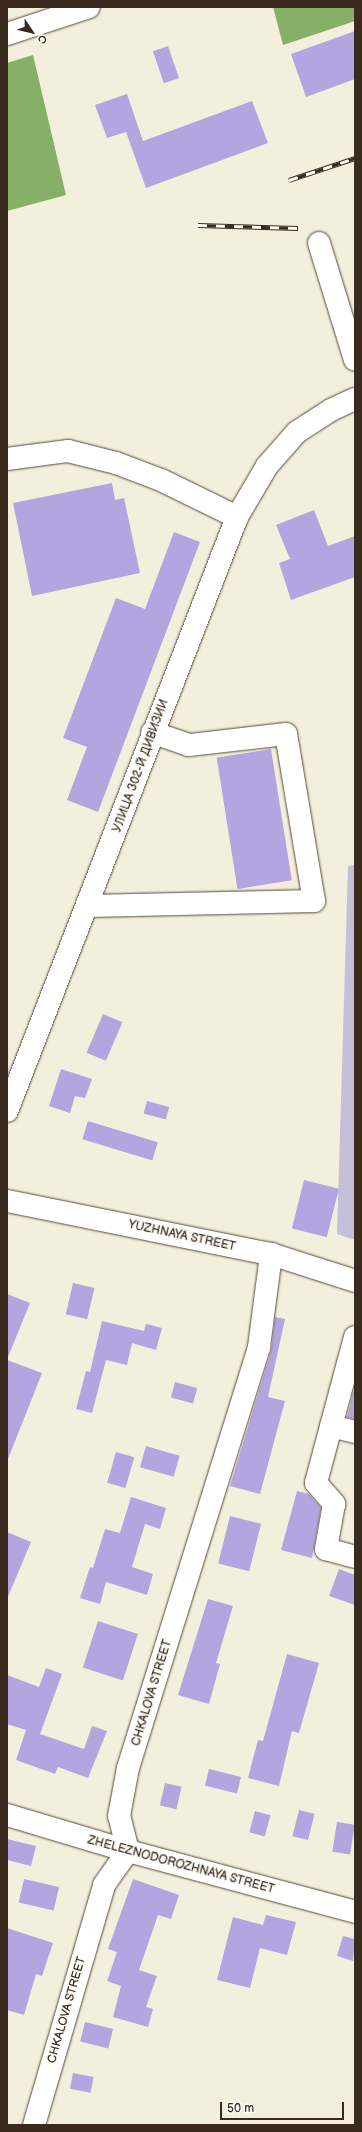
<!DOCTYPE html>
<meta charset="utf-8">
<style>
body{margin:0}
#map{position:relative;width:362px;height:2132px;overflow:hidden;background:#f4efdc;font-family:"Balsamiq Sans",sans-serif}
div>[style]{position:absolute}
.industrial>*{inset:0;background:#c5c0da}
.forest>*{inset:0;background:#86b067}
.building>*{inset:0;background:#b4a5e0;transform-origin:0 0}
.roads{filter:drop-shadow(0 0 1px #57483a) drop-shadow(0 0 1px #57483a)}
.minor>*{height:22px;margin:-11px;padding:0 11px;transform-origin:11px;border-radius:11px;background:#fff}
.rail>*{height:4.5px;margin-top:-2.25px;transform-origin:0;background:repeating-linear-gradient(90deg,#fdfcf7 0 9px,#3b2a1e 0 18px);box-sizing:border-box;border-block:1px solid #3b2a1e}
span{translate:-50% -50%;white-space:nowrap;text-align:center;line-height:1.15;-webkit-text-stroke:3.5px #fdfcf7;paint-order:stroke}
.street-label{font-size:12px;color:#3b2a1e}
.frame{position:absolute;inset:0;border:8px solid #3b2a1e;pointer-events:none}
.north{position:absolute;left:12px;top:12px;width:40px;height:40px;-webkit-text-stroke:3px #fdfcf7;paint-order:stroke;rotate:125deg;font-size:11px;font-weight:700;line-height:16px;text-align:center;color:#3b2a1e}
.north::after{content:'';display:block;margin:auto;width:14px;height:18px;background:#3b2a1e;clip-path:polygon(50% 0,100% 100%,50% 72%,0 100%)}
.scale{position:absolute;left:220px;top:2102px;width:124px;height:18px;box-sizing:border-box;border:2px solid #3b2a1e;border-top:0;padding-left:5px;font-size:12px;line-height:14px;white-space:nowrap;color:#3b2a1e;-webkit-text-stroke:3px #fdfcf7;paint-order:stroke}
</style>
<div id="map">
<div class="industrial">
<div style="clip-path:polygon(355px 865px,355px 1240px,337px 1234px,348px 866px)"></div>
</div>
<div class="forest">
<div style="clip-path:polygon(273px 7px,355px 7px,355px 21px,283px 45px)"></div>
<div style="clip-path:polygon(33px 55px,66px 195px,7px 211px,7px 63px)"></div>
</div>
<div class="building">
<div style="clip-path:polygon(355px 31px,355px 79px,306px 97px,291px 54px)"></div>
<div style="left:168px;top:46px;width:34px;height:16px;rotate:71deg"></div>
<div style="clip-path:polygon(127px 94px,143px 141px,252px 101px,268px 143px,146px 188px,126px 132px,107px 138px,95px 105px)"></div>
<div style="clip-path:polygon(112px 483px,115px 500px,124px 498px,140px 573px,32px 596px,13px 503px)"></div>
<div style="clip-path:polygon(314px 510px,328px 546px,355px 536px,355px 577px,291px 600px,279px 563px,290px 559px,276px 525px)"></div>
<div style="clip-path:polygon(174px 532px,200px 542px,98px 812px,67px 800px,87px 747px,63px 738px,116px 598px,145px 609px)"></div>
<div style="left:271px;top:749px;width:133px;height:55px;rotate:81deg"></div>
<div style="left:103px;top:1014px;width:21px;height:42px;rotate:23deg"></div>
<div style="clip-path:polygon(61px 1069px,92px 1079px,85px 1098px,75px 1096px,70px 1113px,49px 1106px)"></div>
<div style="left:147px;top:1101px;width:23px;height:13px;rotate:15deg"></div>
<div style="left:88px;top:1121px;width:73px;height:19px;rotate:17deg"></div>
<div style="left:304px;top:1180px;width:36px;height:50px;rotate:14deg"></div>
<div style="left:73px;top:1283px;width:22px;height:32px;rotate:13deg"></div>
<div style="clip-path:polygon(7px 1294px,30px 1303px,8px 1357px,7px 1357px)"></div>
<div style="clip-path:polygon(275px 1317px,285px 1319px,268px 1397px,285px 1401px,260px 1494px,230px 1486px,271px 1351px)"></div>
<div style="clip-path:polygon(102px 1321px,144px 1331px,146px 1324px,162px 1328px,156px 1350px,132px 1343px,127px 1365px,106px 1360px,92px 1413px,76px 1409px,86px 1371px,90px 1372px)"></div>
<div style="clip-path:polygon(7px 1360px,42px 1373px,8px 1459px,7px 1458px)"></div>
<div style="left:175px;top:1382px;width:23px;height:16px;rotate:15deg"></div>
<div style="clip-path:polygon(355px 1385px,355px 1419px,347px 1417px)"></div>
<div style="left:146px;top:1446px;width:35px;height:22px;rotate:16deg"></div>
<div style="left:116px;top:1452px;width:19px;height:32px;rotate:16deg"></div>
<div style="clip-path:polygon(297px 1491px,309px 1494px,321px 1508px,312px 1558px,281px 1550px)"></div>
<div style="clip-path:polygon(131px 1497px,166px 1508px,160px 1529px,145px 1524px,132px 1567px,153px 1574px,147px 1595px,106px 1582px,100px 1604px,80px 1598px,90px 1567px,93px 1568px,105px 1529px,120px 1533px)"></div>
<div style="left:230px;top:1516px;width:32px;height:49px;rotate:14deg"></div>
<div style="clip-path:polygon(7px 1532px,31px 1542px,7px 1599px)"></div>
<div style="clip-path:polygon(339px 1569px,355px 1575px,355px 1605px,329px 1596px)"></div>
<div style="clip-path:polygon(208px 1599px,233px 1606px,216px 1663px,220px 1664px,209px 1704px,178px 1695px)"></div>
<div style="left:98px;top:1621px;width:42px;height:49px;rotate:18deg"></div>
<div style="clip-path:polygon(287px 1654px,319px 1663px,299px 1733px,292px 1731px,279px 1786px,248px 1778px,258px 1740px,263px 1741px)"></div>
<div style="clip-path:polygon(46px 1668px,62px 1674px,40px 1734px,84px 1749px,92px 1726px,107px 1731px,88px 1778px,58px 1767px,55px 1774px,16px 1760px,26px 1730px,7px 1724px,7px 1675px,39px 1687px)"></div>
<div style="left:209px;top:1769px;width:33px;height:17px;rotate:14deg"></div>
<div style="left:165px;top:1783px;width:17px;height:23px;rotate:13deg"></div>
<div style="left:299px;top:1810px;width:16px;height:27px;rotate:14deg"></div>
<div style="left:255px;top:1811px;width:16px;height:22px;rotate:15deg"></div>
<div style="left:337px;top:1822px;width:18px;height:30px;rotate:9deg"></div>
<div style="clip-path:polygon(7px 1839px,36px 1846px,31px 1866px,7px 1860px)"></div>
<div style="left:24px;top:1879px;width:36px;height:24px;rotate:13deg"></div>
<div style="clip-path:polygon(133px 1879px,179px 1895px,171px 1919px,158px 1915px,139px 1970px,157px 1976px,146px 2007px,153px 2009px,148px 2027px,113px 2017px,121px 1986px,107px 1981px,117px 1952px,108px 1949px)"></div>
<div style="clip-path:polygon(266px 1915px,296px 1922px,287px 1955px,260px 1948px,250px 1988px,217px 1980px,233px 1917px,263px 1925px)"></div>
<div style="clip-path:polygon(7px 1928px,53px 1943px,42px 1976px,36px 1974px,24px 2015px,7px 2010px)"></div>
<div style="clip-path:polygon(343px 1936px,355px 1939px,353px 1961px,337px 1956px)"></div>
<div style="left:85px;top:2022px;width:29px;height:20px;rotate:14deg"></div>
<div style="left:73px;top:2073px;width:21px;height:16px;rotate:11deg"></div>
</div>
<div class="roads">
<div class="minor">
<div style="left:7px;top:34px;width:86px;rotate:-18.2deg"></div>
<div style="left:319px;top:243px;width:122px;rotate:72.9deg"></div>
<div style="left:7px;top:459px;width:62px;rotate:-7.5deg"></div>
<div style="left:68px;top:451px;width:49px;rotate:14deg"></div>
<div style="left:116px;top:463px;width:48px;rotate:20.7deg"></div>
<div style="left:161px;top:480px;width:85px;rotate:26deg"></div>
<div style="left:89px;top:906px;width:225px;rotate:-1.3deg"></div>
<div style="left:314px;top:901px;width:169px;rotate:-99.5deg"></div>
<div style="left:286px;top:734px;width:98px;rotate:173.5deg"></div>
<div style="left:189px;top:745px;width:39px;rotate:-161deg"></div>
<div style="left:7px;top:1111px;width:637px;rotate:-68.83deg"></div>
<div style="left:237px;top:517px;width:59px;rotate:-59.5deg"></div>
<div style="left:267px;top:466px;width:45px;rotate:-48.6deg"></div>
<div style="left:297px;top:432px;width:40px;rotate:-32.9deg"></div>
<div style="left:331px;top:410px;width:26px;rotate:-25deg"></div>
<div style="left:7px;top:1201px;width:269px;rotate:11.4deg"></div>
<div style="left:271px;top:1254px;width:88px;rotate:17.8deg"></div>
<div style="left:355px;top:1337px;width:151px;rotate:105deg"></div>
<div style="left:316px;top:1483px;width:28px;rotate:49deg"></div>
<div style="left:334px;top:1504px;width:46px;rotate:100.1deg"></div>
<div style="left:326px;top:1549px;width:30px;rotate:15deg"></div>
<div style="left:331px;top:1426px;width:25px;rotate:14deg"></div>
<div style="left:7px;top:1815px;width:126px;rotate:16.6deg"></div>
<div style="left:128px;top:1851px;width:235px;rotate:15deg"></div>
<div style="left:34px;top:2125px;width:250px;rotate:-73.7deg"></div>
<div style="left:104px;top:1885px;width:42px;rotate:-54.8deg"></div>
<div style="left:128px;top:1851px;width:36px;rotate:-104deg"></div>
<div style="left:119px;top:1816px;width:49px;rotate:-79.4deg"></div>
<div style="left:128px;top:1768px;width:441px;rotate:-72.7deg"></div>
<div style="left:259px;top:1347px;width:94px;rotate:-82.6deg"></div>
</div>
</div>
<div class="rail">
<div style="left:289px;top:180px;width:70px;rotate:-18.4deg"></div>
<div style="left:198px;top:225px;width:100px;rotate:1.7deg"></div>
</div>
<div class="street-label">
<span style="left:141px;top:766px;rotate:-70deg">УЛИЦА 302-Й ДИВИЗИИ</span>
<span style="left:182px;top:1236px;rotate:12deg">YUZHNAYA STREET</span>
<span style="left:152px;top:1693px;rotate:-73deg">CHKALOVA STREET</span>
<span style="left:181px;top:1865px;rotate:15deg">ZHELEZNODOROZHNAYA STREET</span>
<span style="left:67px;top:2010px;rotate:-74deg">CHKALOVA STREET</span>
</div>
<div class="frame"></div>
<div class="north">С</div>
<div class="scale">50 m</div>
</div>
